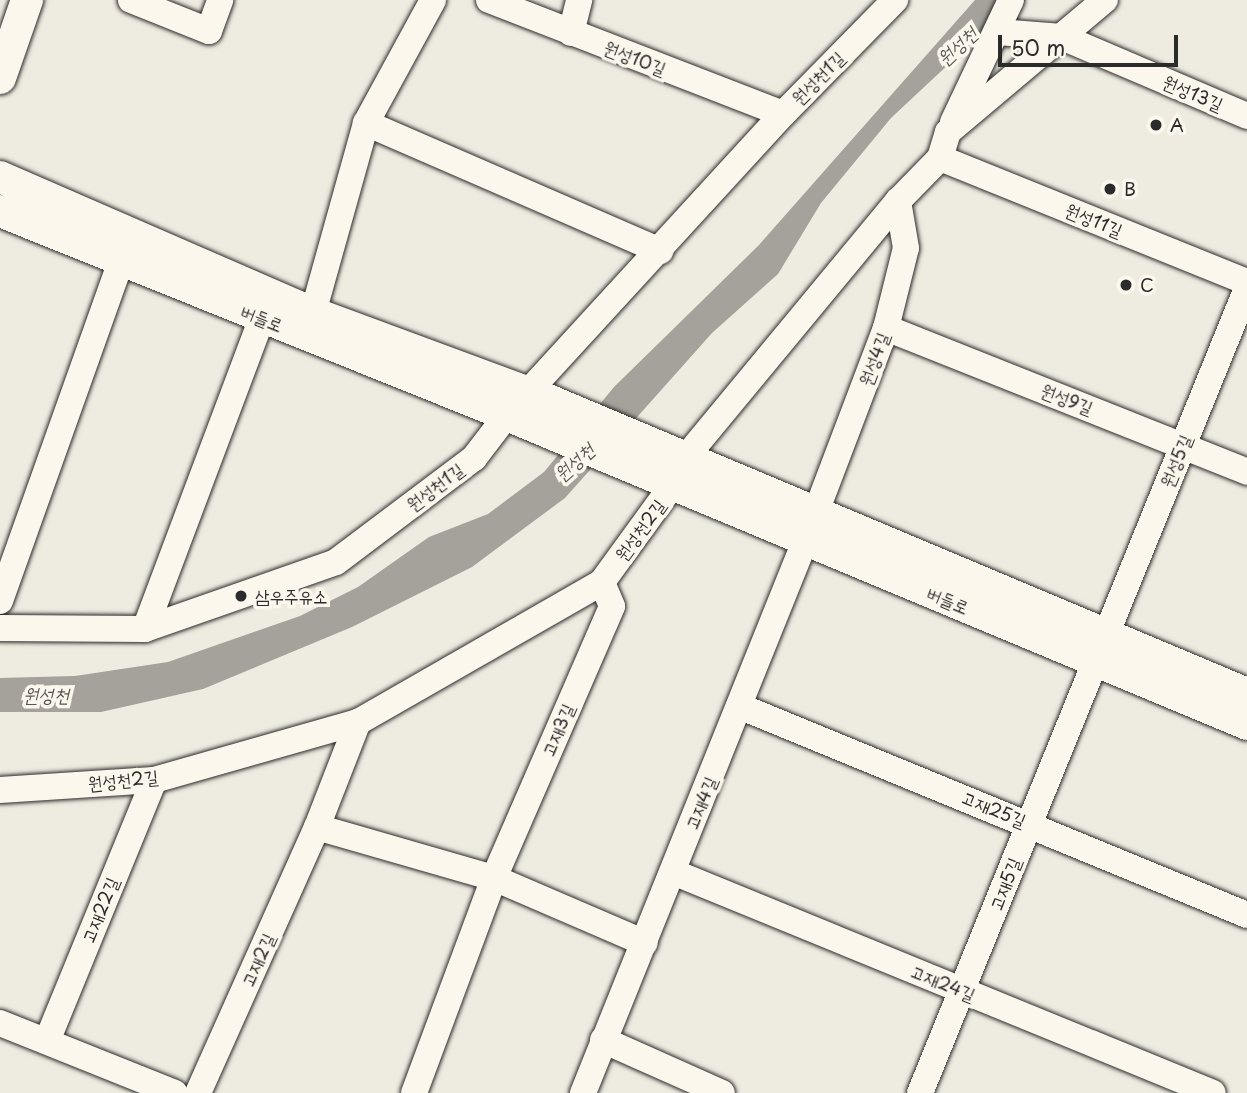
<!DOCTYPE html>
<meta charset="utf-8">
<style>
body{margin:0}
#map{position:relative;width:1247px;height:1093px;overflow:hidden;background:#eeebe0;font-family:"Playpen Sans","Poor Story",sans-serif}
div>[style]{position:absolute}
.water>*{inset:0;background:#a4a29a}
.roads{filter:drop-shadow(0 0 2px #2b2b2b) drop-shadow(0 0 2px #2b2b2b)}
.minor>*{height:26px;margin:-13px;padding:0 13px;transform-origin:13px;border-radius:13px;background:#fbf7ec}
.tertiary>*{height:32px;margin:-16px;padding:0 16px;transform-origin:16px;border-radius:16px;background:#fbf7ec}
.dots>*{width:19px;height:19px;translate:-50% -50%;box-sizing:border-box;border:4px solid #fbf7ec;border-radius:50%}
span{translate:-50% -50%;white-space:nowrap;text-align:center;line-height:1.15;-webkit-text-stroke:7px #fbf7ec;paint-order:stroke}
.street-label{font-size:18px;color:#2b2b2b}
.poi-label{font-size:18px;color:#2b2b2b}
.left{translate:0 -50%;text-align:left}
.water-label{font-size:19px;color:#555552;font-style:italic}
.scale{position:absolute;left:998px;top:35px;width:180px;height:32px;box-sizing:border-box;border:4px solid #2b2b2b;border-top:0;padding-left:9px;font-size:21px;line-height:24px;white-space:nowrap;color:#2b2b2b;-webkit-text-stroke:5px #fbf7ec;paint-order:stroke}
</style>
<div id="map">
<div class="water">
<div style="clip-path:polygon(975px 0,1026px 0,967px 47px,891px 118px,821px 203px,778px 274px,712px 333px,565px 498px,472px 567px,352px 627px,203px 689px,101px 712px,0 712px,0 678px,75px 676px,168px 662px,300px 616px,358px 587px,429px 537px,488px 514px,544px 472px,614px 387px,759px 245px)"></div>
</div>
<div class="roads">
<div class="minor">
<div style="left:131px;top:0;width:84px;rotate:21.7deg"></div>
<div style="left:209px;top:31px;width:33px;rotate:-70deg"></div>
<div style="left:489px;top:0;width:315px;rotate:21.2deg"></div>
<div style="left:998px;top:32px;width:64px;rotate:4.5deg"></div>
<div style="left:1062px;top:37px;width:201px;rotate:23.1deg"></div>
<div style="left:571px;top:33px;width:34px;rotate:-76deg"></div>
<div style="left:953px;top:122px;width:135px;rotate:-64.6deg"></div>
<div style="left:366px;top:123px;width:321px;rotate:23.5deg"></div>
<div style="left:940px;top:158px;width:331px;rotate:22deg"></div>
<div style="left:313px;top:313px;width:197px;rotate:-74.4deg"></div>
<div style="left:366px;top:123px;width:140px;rotate:-61.4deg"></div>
<div style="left:886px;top:328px;width:389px;rotate:21.7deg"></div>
<div style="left:0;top:601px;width:361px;rotate:-70.4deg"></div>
<div style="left:0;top:628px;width:145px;rotate:0.4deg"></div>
<div style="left:145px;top:629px;width:202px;rotate:-19.3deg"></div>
<div style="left:336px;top:562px;width:173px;rotate:-37deg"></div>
<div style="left:474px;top:458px;width:54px;rotate:-52.5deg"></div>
<div style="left:507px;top:415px;width:408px;rotate:-47.5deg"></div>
<div style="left:783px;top:114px;width:160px;rotate:-45.5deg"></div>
<div style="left:145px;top:629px;width:332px;rotate:-69.4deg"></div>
<div style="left:739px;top:706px;width:549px;rotate:22.36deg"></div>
<div style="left:0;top:790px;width:154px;rotate:-3.7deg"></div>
<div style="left:154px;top:780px;width:212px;rotate:-15.9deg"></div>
<div style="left:358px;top:722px;width:281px;rotate:-29.8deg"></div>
<div style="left:602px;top:582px;width:117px;rotate:-54deg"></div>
<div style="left:671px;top:487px;width:34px;rotate:-63deg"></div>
<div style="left:686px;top:457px;width:332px;rotate:-50.4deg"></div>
<div style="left:898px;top:201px;width:60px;rotate:-45.7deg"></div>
<div style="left:940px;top:158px;width:27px;rotate:-73deg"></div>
<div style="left:948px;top:132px;width:205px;rotate:-40.1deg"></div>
<div style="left:317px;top:827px;width:184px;rotate:16.1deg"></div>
<div style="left:494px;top:878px;width:164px;rotate:23.3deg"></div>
<div style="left:673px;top:872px;width:583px;rotate:22.26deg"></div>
<div style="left:0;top:1023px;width:188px;rotate:21.8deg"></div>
<div style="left:603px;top:1040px;width:130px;rotate:24deg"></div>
<div style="left:47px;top:1041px;width:282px;rotate:-67.7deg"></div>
<div style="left:198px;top:1093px;width:291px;rotate:-65.9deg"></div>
<div style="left:317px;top:827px;width:113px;rotate:-68.7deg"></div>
<div style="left:414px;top:1093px;width:229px;rotate:-69.6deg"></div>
<div style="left:494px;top:878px;width:296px;rotate:-66.5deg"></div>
<div style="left:612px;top:606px;width:26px;rotate:-113deg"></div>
<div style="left:583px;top:1093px;width:595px;rotate:-68.09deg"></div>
<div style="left:805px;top:541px;width:228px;rotate:-69.2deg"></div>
<div style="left:886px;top:328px;width:82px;rotate:-76deg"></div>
<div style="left:906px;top:248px;width:48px;rotate:-99.7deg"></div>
<div style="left:920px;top:1093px;width:869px;rotate:-67.89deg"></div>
</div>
<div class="tertiary">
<div style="left:0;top:78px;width:83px;rotate:-70.9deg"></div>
<div style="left:0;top:177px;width:341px;rotate:23.5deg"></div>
<div style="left:313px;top:313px;width:251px;rotate:20.3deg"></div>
<div style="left:548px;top:400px;width:758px;rotate:22.81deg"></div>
<div style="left:0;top:211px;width:547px;rotate:21.92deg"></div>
<div style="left:507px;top:415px;width:802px;rotate:22.66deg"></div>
</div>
</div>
<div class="dots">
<div style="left:1156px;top:125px;background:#2b2b2b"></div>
<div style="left:1110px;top:189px;background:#2b2b2b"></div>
<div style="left:1126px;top:285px;background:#2b2b2b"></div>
<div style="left:241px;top:596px;background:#2b2b2b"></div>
</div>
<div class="street-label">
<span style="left:635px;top:58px;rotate:21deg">원성10길</span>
<span style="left:818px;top:78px;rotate:-45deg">원성천1길</span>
<span style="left:1193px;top:93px;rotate:23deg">원성13길</span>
<span style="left:1094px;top:220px;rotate:22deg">원성11길</span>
<span style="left:262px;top:318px;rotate:22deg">버들로</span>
<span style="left:874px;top:359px;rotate:-70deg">원성4길</span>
<span style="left:1067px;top:399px;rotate:21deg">원성9길</span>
<span style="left:1176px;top:461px;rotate:-68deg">원성5길</span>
<span style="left:435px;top:487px;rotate:-37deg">원성천1길</span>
<span style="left:640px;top:530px;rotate:-54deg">원성천2길</span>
<span style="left:948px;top:600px;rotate:23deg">버들로</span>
<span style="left:558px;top:730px;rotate:-67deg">고재3길</span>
<span style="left:123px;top:780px;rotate:-6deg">원성천2길</span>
<span style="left:701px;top:803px;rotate:-68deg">고재4길</span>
<span style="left:994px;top:809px;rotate:22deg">고재25길</span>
<span style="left:1005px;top:884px;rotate:-69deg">고재5길</span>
<span style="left:100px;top:910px;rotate:-68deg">고재22길</span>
<span style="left:258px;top:960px;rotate:-66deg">고재2길</span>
<span style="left:943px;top:983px;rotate:22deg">고재24길</span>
</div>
<div class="poi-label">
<span class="left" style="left:1170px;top:125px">A</span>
<span class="left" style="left:1124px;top:189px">B</span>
<span class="left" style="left:1140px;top:285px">C</span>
<span class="left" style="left:255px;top:596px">삼우주유소</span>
</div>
<div class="water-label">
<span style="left:957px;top:46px;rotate:-43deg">원성천</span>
<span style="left:574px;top:462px;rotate:-42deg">원성천</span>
<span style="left:46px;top:695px">원성천</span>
</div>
<div class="scale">50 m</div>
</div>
